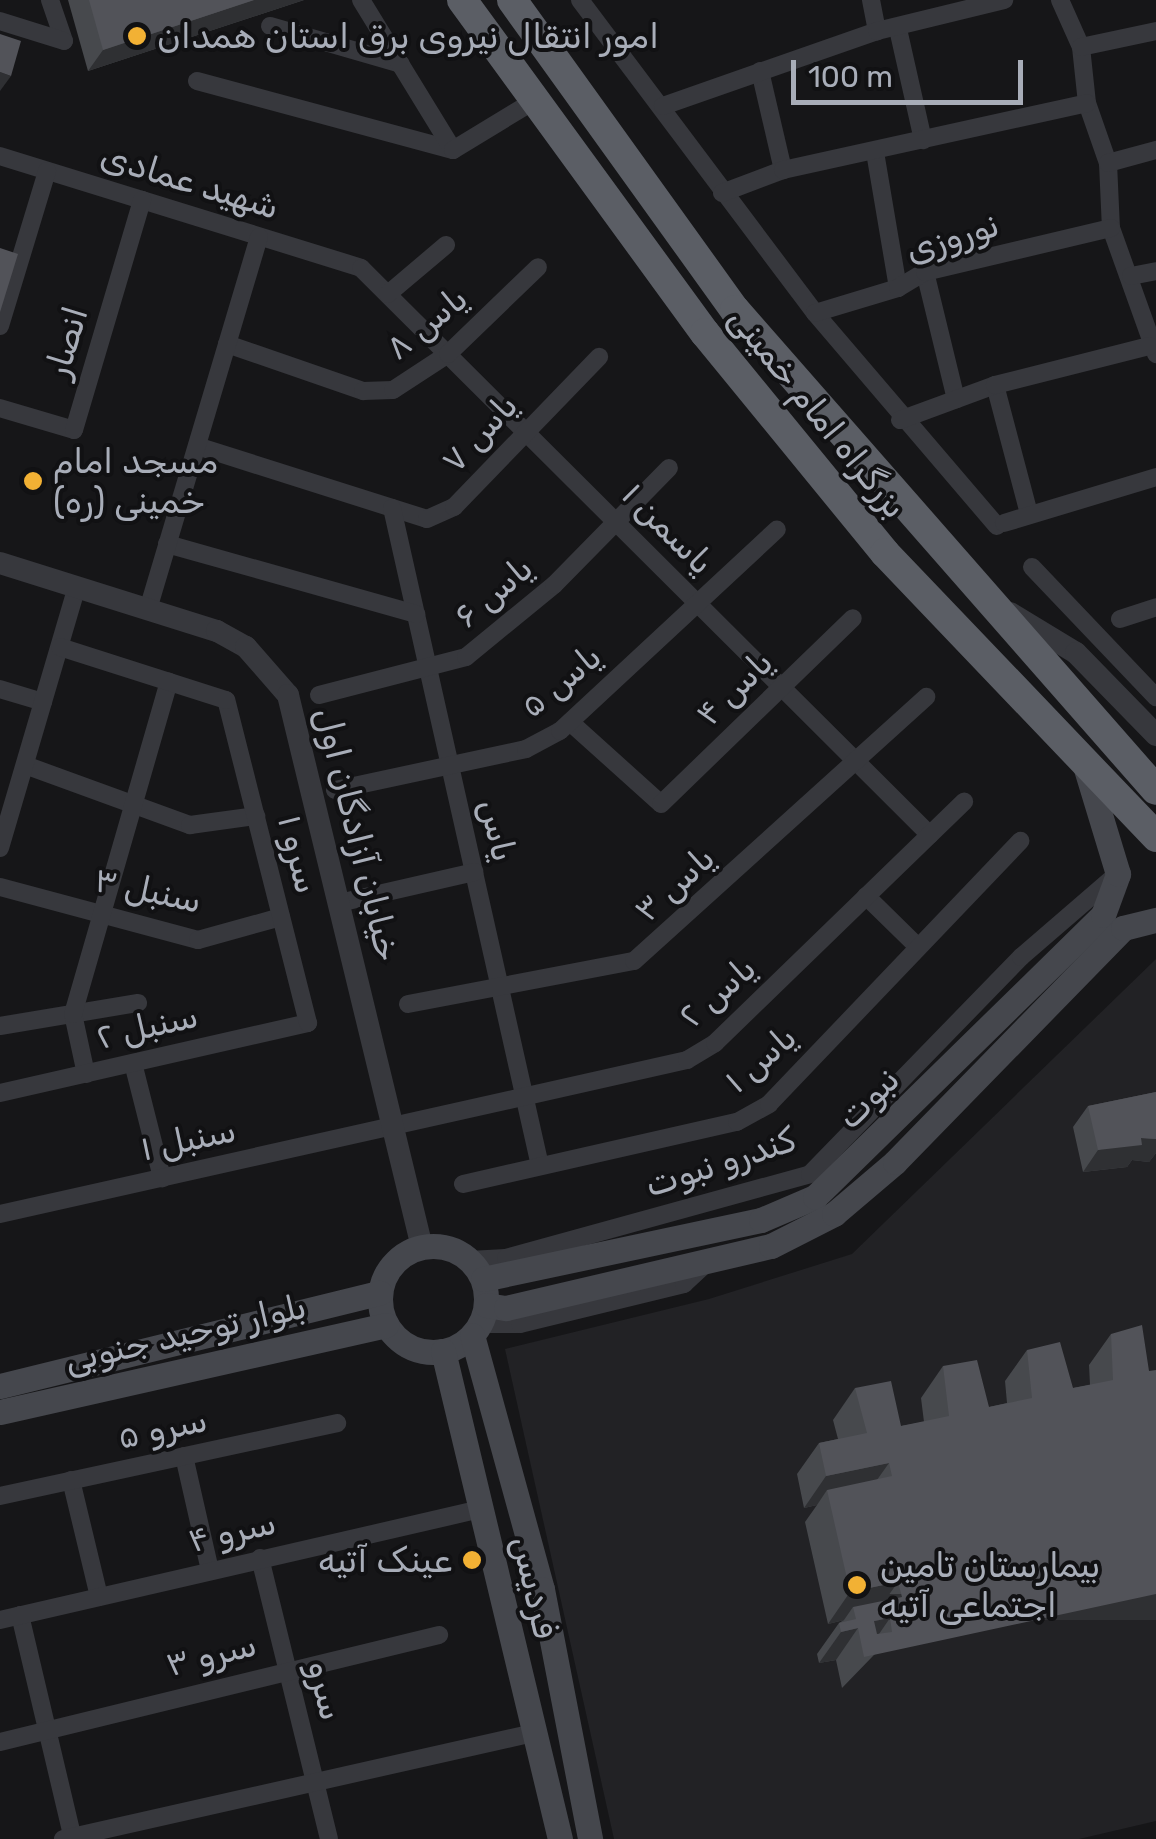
<!DOCTYPE html>
<meta charset="utf-8">
<style>
body{margin:0}
#map{position:relative;width:1156px;height:1839px;overflow:hidden;background:#161618;font-family:Rubik,Cairo,sans-serif}
div>[style]{position:absolute}
.built>*{inset:0;background:#222225}
.minor>*{height:18px;margin:-9px;padding:0 9px;transform-origin:9px;border-radius:9px;background:#37383d}
.tertiary>*{height:22px;margin:-11px;padding:0 11px;transform-origin:11px;border-radius:11px;background:#37383d}
.secondary>*{height:25px;margin:-12.5px;padding:0 12.5px;transform-origin:12.5px;border-radius:12.5px;background:#45474d}
.secondary>.ring{margin:-12.5px;padding:0;box-sizing:content-box;background:none;border:25px solid #45474d;border-radius:50%}
.trunk>*{height:30px;margin:-15px;padding:0 15px;transform-origin:15px;border-radius:15px;background:#5b5e65}
.wall>*{inset:0;background:#47494d}
.shaded-wall>*{inset:0;background:#2f3033;transform-origin:0 0}
.building>*{inset:0;background:#525359}
.dots>*{width:28px;height:28px;translate:-50% -50%;box-sizing:border-box;border:5px solid #111113;border-radius:50%}
span{translate:-50% -50%;white-space:nowrap;text-align:center;line-height:1.15;-webkit-text-stroke:8px #111113;paint-order:stroke}
.poi-label{font-size:35px;color:#a8adb8}
.left{translate:0 -50%;text-align:left}
.right{translate:-100% -50%;text-align:right}
.street-label{font-size:35px;color:#a8adb8}
.scale{position:absolute;left:791px;top:60px;width:232px;height:45px;box-sizing:border-box;border:5px solid #a8adb8;border-top:0;padding-left:12px;font-size:30px;line-height:35px;white-space:nowrap;color:#a8adb8;-webkit-text-stroke:8px #111113;paint-order:stroke}
</style>
<div id="map">
<div class="built">
<div style="clip-path:polygon(1156px 959px,1156px 1821px,1079px 1839px,614px 1839px,505px 1349px,709px 1299px,852px 1254px)"></div>
</div>
<div class="minor">
<div style="left:50px;top:0;width:43px;rotate:71.1deg"></div>
<div style="left:580px;top:0;width:391px;rotate:53.1deg"></div>
<div style="left:815px;top:313px;width:280px;rotate:49.5deg"></div>
<div style="left:871px;top:0;width:32px;rotate:79deg"></div>
<div style="left:1060px;top:0;width:51px;rotate:65.9deg"></div>
<div style="left:1081px;top:47px;width:56px;rotate:83.9deg"></div>
<div style="left:1087px;top:103px;width:64px;rotate:70.7deg"></div>
<div style="left:1108px;top:163px;width:65px;rotate:87.4deg"></div>
<div style="left:1111px;top:228px;width:134px;rotate:70.3deg"></div>
<div style="left:0;top:21px;width:67px;rotate:17.4deg"></div>
<div style="left:270px;top:26px;width:136px;rotate:16.2deg"></div>
<div style="left:898px;top:29px;width:114px;rotate:77.3deg"></div>
<div style="left:1081px;top:47px;width:77px;rotate:-12deg"></div>
<div style="left:760px;top:71px;width:102px;rotate:76.9deg"></div>
<div style="left:197px;top:81px;width:265px;rotate:15.1deg"></div>
<div style="left:453px;top:150px;width:176px;rotate:-121.5deg"></div>
<div style="left:663px;top:106px;width:227px;rotate:-19.3deg"></div>
<div style="left:877px;top:31px;width:131px;rotate:-13.7deg"></div>
<div style="left:453px;top:150px;width:92px;rotate:-31.3deg"></div>
<div style="left:875px;top:152px;width:138px;rotate:80.4deg"></div>
<div style="left:0;top:156px;width:378px;rotate:17.2deg"></div>
<div style="left:361px;top:268px;width:803px;rotate:44.9deg"></div>
<div style="left:1108px;top:163px;width:50px;rotate:-15.2deg"></div>
<div style="left:722px;top:193px;width:65px;rotate:-20.7deg"></div>
<div style="left:783px;top:170px;width:311px;rotate:-12.4deg"></div>
<div style="left:925px;top:272px;width:131px;rotate:76.3deg"></div>
<div style="left:1131px;top:276px;width:25px;rotate:-11deg"></div>
<div style="left:388px;top:294px;width:76px;rotate:-40.2deg"></div>
<div style="left:815px;top:313px;width:87px;rotate:-16.8deg"></div>
<div style="left:898px;top:288px;width:31px;rotate:-31deg"></div>
<div style="left:925px;top:272px;width:191px;rotate:-13.3deg"></div>
<div style="left:0;top:326px;width:162px;rotate:-73.1deg"></div>
<div style="left:227px;top:344px;width:144px;rotate:19.1deg"></div>
<div style="left:363px;top:391px;width:30px;rotate:-2deg"></div>
<div style="left:393px;top:390px;width:66px;rotate:-33.2deg"></div>
<div style="left:448px;top:354px;width:125px;rotate:-44deg"></div>
<div style="left:995px;top:385px;width:133px;rotate:75.2deg"></div>
<div style="left:0;top:408px;width:77px;rotate:16.6deg"></div>
<div style="left:74px;top:430px;width:240px;rotate:-73.5deg"></div>
<div style="left:900px;top:420px;width:101px;rotate:-20.2deg"></div>
<div style="left:995px;top:385px;width:159px;rotate:-14.2deg"></div>
<div style="left:197px;top:446px;width:241px;rotate:17.6deg"></div>
<div style="left:427px;top:519px;width:30px;rotate:-24deg"></div>
<div style="left:454px;top:507px;width:209px;rotate:-46deg"></div>
<div style="left:392px;top:508px;width:674px;rotate:77.32deg"></div>
<div style="left:1004px;top:523px;width:159px;rotate:-16.8deg"></div>
<div style="left:167px;top:544px;width:259px;rotate:15.7deg"></div>
<div style="left:1032px;top:567px;width:180px;rotate:46.4deg"></div>
<div style="left:149px;top:606px;width:385px;rotate:-73.4deg"></div>
<div style="left:1120px;top:619px;width:38px;rotate:-18deg"></div>
<div style="left:0;top:689px;width:45px;rotate:16.8deg"></div>
<div style="left:319px;top:695px;width:152px;rotate:-14.5deg"></div>
<div style="left:466px;top:657px;width:114px;rotate:-39.3deg"></div>
<div style="left:554px;top:585px;width:164px;rotate:-45.5deg"></div>
<div style="left:570px;top:722px;width:122px;rotate:42deg"></div>
<div style="left:661px;top:804px;width:267px;rotate:-44.1deg"></div>
<div style="left:25px;top:765px;width:176px;rotate:20deg"></div>
<div style="left:190px;top:825px;width:67px;rotate:-7.8deg"></div>
<div style="left:335px;top:790px;width:195px;rotate:-12.1deg"></div>
<div style="left:526px;top:749px;width:38px;rotate:-28deg"></div>
<div style="left:560px;top:731px;width:296px;rotate:-42.9deg"></div>
<div style="left:0;top:848px;width:272px;rotate:-73.6deg"></div>
<div style="left:0;top:887px;width:205px;rotate:15deg"></div>
<div style="left:198px;top:940px;width:86px;rotate:-15.5deg"></div>
<div style="left:866px;top:896px;width:73px;rotate:44.4deg"></div>
<div style="left:339px;top:903px;width:139px;rotate:-12.9deg"></div>
<div style="left:408px;top:1004px;width:230px;rotate:-10.8deg"></div>
<div style="left:634px;top:961px;width:394px;rotate:-42.1deg"></div>
<div style="left:0;top:1026px;width:140px;rotate:-9.5deg"></div>
<div style="left:133px;top:1063px;width:119px;rotate:75.8deg"></div>
<div style="left:86px;top:1074px;width:61px;rotate:-102.2deg"></div>
<div style="left:73px;top:1014px;width:346px;rotate:-73.9deg"></div>
<div style="left:0;top:1093px;width:316px;rotate:-12.8deg"></div>
<div style="left:308px;top:1023px;width:333px;rotate:-104.2deg"></div>
<div style="left:226px;top:700px;width:174px;rotate:-162.3deg"></div>
<div style="left:463px;top:1184px;width:281px;rotate:-12.8deg"></div>
<div style="left:737px;top:1122px;width:37px;rotate:-29deg"></div>
<div style="left:769px;top:1104px;width:364px;rotate:-46.3deg"></div>
<div style="left:0;top:1214px;width:704px;rotate:-12.63deg"></div>
<div style="left:687px;top:1060px;width:33px;rotate:-31deg"></div>
<div style="left:715px;top:1043px;width:347px;rotate:-44.1deg"></div>
<div style="left:469px;top:1260px;width:37px;rotate:-3deg"></div>
<div style="left:506px;top:1258px;width:315px;rotate:-15.4deg"></div>
<div style="left:810px;top:1174px;width:303px;rotate:-45.8deg"></div>
<div style="left:1021px;top:957px;width:127px;rotate:-40.8deg"></div>
<div style="left:480px;top:1324px;width:40px"></div>
<div style="left:520px;top:1324px;width:169px;rotate:-13.7deg"></div>
<div style="left:684px;top:1284px;width:35px;rotate:-43deg"></div>
<div style="left:184px;top:1456px;width:117px;rotate:77.2deg"></div>
<div style="left:71px;top:1480px;width:120px;rotate:76.5deg"></div>
<div style="left:0;top:1496px;width:345px;rotate:-12.2deg"></div>
<div style="left:260px;top:1558px;width:289px;rotate:76.2deg"></div>
<div style="left:20px;top:1615px;width:230px;rotate:76.7deg"></div>
<div style="left:0;top:1620px;width:493px;rotate:-13deg"></div>
<div style="left:0;top:1742px;width:452px;rotate:-13.7deg"></div>
<div style="left:63px;top:1839px;width:472px;rotate:-12.7deg"></div>
</div>
<div class="tertiary">
<div style="left:0;top:563px;width:227px;rotate:17.4deg"></div>
<div style="left:217px;top:631px;width:33px;rotate:29deg"></div>
<div style="left:246px;top:647px;width:64px;rotate:48.8deg"></div>
<div style="left:288px;top:695px;width:568px;rotate:76.36deg"></div>
<div style="left:1010px;top:613px;width:77px;rotate:31.2deg"></div>
<div style="left:1076px;top:653px;width:115px;rotate:45.7deg"></div>
</div>
<div class="secondary">
<div class="ring" style="left:380px;top:1246px;width:81px;height:81px"></div>
<div style="left:483px;top:1279px;width:284px;rotate:-12deg"></div>
<div style="left:761px;top:1220px;width:59px;rotate:-23.1deg"></div>
<div style="left:815px;top:1197px;width:403px;rotate:-44.4deg"></div>
<div style="left:1103px;top:915px;width:44px;rotate:-69.9deg"></div>
<div style="left:1118px;top:874px;width:110px;rotate:-106.9deg"></div>
<div style="left:486px;top:1305px;width:20px;rotate:9deg"></div>
<div style="left:506px;top:1308px;width:272px;rotate:-13.2deg"></div>
<div style="left:771px;top:1246px;width:71px;rotate:-26.9deg"></div>
<div style="left:834px;top:1214px;width:80px;rotate:-40.4deg"></div>
<div style="left:895px;top:1162px;width:327px;rotate:-45.7deg"></div>
<div style="left:1123px;top:928px;width:34px;rotate:-14deg"></div>
<div style="left:472px;top:1335px;width:263px;rotate:74.6deg"></div>
<div style="left:542px;top:1589px;width:255px;rotate:79.1deg"></div>
<div style="left:443px;top:1351px;width:502px;rotate:76.52deg"></div>
<div style="left:0;top:1386px;width:391px;rotate:-13.8deg"></div>
<div style="left:0;top:1412px;width:396px;rotate:-12.7deg"></div>
</div>
<div class="trunk">
<div style="left:462px;top:0;width:412px;rotate:53.9deg"></div>
<div style="left:705px;top:333px;width:284px;rotate:50.7deg"></div>
<div style="left:885px;top:553px;width:393px;rotate:46.3deg"></div>
<div style="left:512px;top:0;width:382px;rotate:54.3deg"></div>
<div style="left:735px;top:310px;width:638px;rotate:48.75deg"></div>
</div>
<div class="wall">
<div style="clip-path:polygon(68px 0,304px 0,88px 71px)"></div>
<div style="clip-path:polygon(1156px 1092px,1156px 1153px,1149px 1162px,1132px 1160px,1127px 1167px,1083px 1172px,1073px 1127px,1088px 1106px)"></div>
<div style="clip-path:polygon(1111px 1334px,1149px 1371px,842px 1688px,836px 1660px,819px 1663px,817px 1654px,839px 1623px,844px 1620px,828px 1624px,805px 1522px,817px 1505px,804px 1508px,797px 1474px,819px 1443px,838px 1439px,833px 1420px,855px 1388px,901px 1426px,924px 1422px,921px 1398px,943px 1366px,989px 1407px,1007px 1403px,1005px 1381px,1027px 1350px,1073px 1388px,1090px 1385px,1089px 1365px)"></div>
</div>
<div class="shaded-wall">
<div style="clip-path:polygon(254px 0,304px 0,88px 71px,103px 50px)"></div>
<div style="clip-path:polygon(0 72px,11px 76px,0 91px)"></div>
<div style="clip-path:polygon(1141px 1138px,1156px 1139px,1156px 1153px,1149px 1162px,1132px 1160px,1127px 1167px,1083px 1172px,1098px 1150px)"></div>
<div style="clip-path:polygon(889px 1463px,867px 1494px,827px 1490px,817px 1505px,804px 1508px,826px 1476px)"></div>
<div style="clip-path:polygon(898px 1582px,876px 1613px,853px 1607px,844px 1620px,828px 1624px,850px 1592px)"></div>
<div style="left:1156px;top:1594px;width:26px;height:299px;rotate:90deg"></div>
<div style="clip-path:polygon(890px 1618px,868px 1650px,874px 1621px)"></div>
<div style="clip-path:polygon(858px 1628px,836px 1660px,819px 1663px,841px 1632px)"></div>
</div>
<div class="building">
<div style="clip-path:polygon(89px 0,254px 0,103px 50px)"></div>
<div style="clip-path:polygon(0 34px,21px 41px,11px 76px,0 72px)"></div>
<div style="clip-path:polygon(0 248px,18px 254px,0 312px)"></div>
<div style="clip-path:polygon(1156px 1092px,1156px 1139px,1141px 1138px,1142px 1145px,1098px 1150px,1088px 1106px)"></div>
<div style="clip-path:polygon(evenodd,1142px 1325px,1149px 1371px,1156px 1370px,1156px 1594px,864px 1657px,858px 1628px,841px 1632px,839px 1623px,856px 1619px,853px 1607px,902px 1597px,898px 1582px,850px 1592px,827px 1490px,892px 1476px,889px 1463px,826px 1476px,819px 1443px,867px 1433px,855px 1388px,891px 1381px,901px 1426px,949px 1416px,943px 1366px,977px 1360px,989px 1407px,1032px 1398px,1027px 1350px,1060px 1342px,1073px 1388px,1113px 1380px,1111px 1334px,1142px 1325px,890px 1618px,892px 1632px,877px 1634px,874px 1621px,890px 1618px)"></div>
</div>
<div class="dots">
<div style="left:137px;top:36px;background:#f2b134"></div>
<div style="left:33px;top:481px;background:#f2b134"></div>
<div style="left:472px;top:1560px;background:#f2b134"></div>
<div style="left:857px;top:1585px;background:#f2b134"></div>
</div>
<div class="poi-label">
<span class="left" style="left:157px;top:36px">امور انتقال نیروی برق استان همدان</span>
<span class="left" style="left:53px;top:481px">مسجد امام<br>خمینی (ره)</span>
<span class="right" style="left:452px;top:1560px">عینک آتیه</span>
<span class="left" style="left:880px;top:1585px">بیمارستان تامین<br>اجتماعی آتیه</span>
</div>
<div class="street-label">
<span style="left:190px;top:181px;rotate:17deg">شهید عمادی</span>
<span style="left:952px;top:237px;rotate:-17deg">نوروزی</span>
<span style="left:426px;top:323px;rotate:-39deg">یاس ۸</span>
<span style="left:66px;top:342px;rotate:-73deg">انصار</span>
<span style="left:818px;top:412px;rotate:51deg">بزرگراه امام خمینی</span>
<span style="left:479px;top:433px;rotate:-47deg">یاس ۷</span>
<span style="left:668px;top:528px;rotate:45deg">یاسمن ۱</span>
<span style="left:493px;top:592px;rotate:-40deg">یاس ۶</span>
<span style="left:560px;top:681px;rotate:-39deg">یاس ۵</span>
<span style="left:734px;top:688px;rotate:-44deg">یاس ۴</span>
<span style="left:498px;top:830px;rotate:77deg">یاس</span>
<span style="left:358px;top:834px;rotate:76deg">خیابان آزادگان اول</span>
<span style="left:299px;top:854px;rotate:76deg">سرو ۱</span>
<span style="left:674px;top:884px;rotate:-42deg">یاس ۳</span>
<span style="left:148px;top:890px;rotate:12deg">سنبل ۳</span>
<span style="left:717px;top:992px;rotate:-41deg">یاس ۲</span>
<span style="left:147px;top:1026px;rotate:-13deg">سنبل ۲</span>
<span style="left:760px;top:1059px;rotate:-41deg">یاس ۱</span>
<span style="left:868px;top:1098px;rotate:-44deg">نبوت</span>
<span style="left:188px;top:1139px;rotate:-12deg">سنبل ۱</span>
<span style="left:720px;top:1162px;rotate:-18deg">کندرو نبوت</span>
<span style="left:185px;top:1333px;rotate:-13deg">بلوار توحید جنوبی</span>
<span style="left:162px;top:1428px;rotate:-12deg">سرو ۵</span>
<span style="left:232px;top:1531px;rotate:-13deg">سرو ۴</span>
<span style="left:535px;top:1587px;rotate:77deg">فردیس</span>
<span style="left:211px;top:1654px;rotate:-14deg">سرو ۳</span>
<span style="left:326px;top:1690px;rotate:76deg">سرو</span>
</div>
<div class="scale">100 m</div>
</div>
